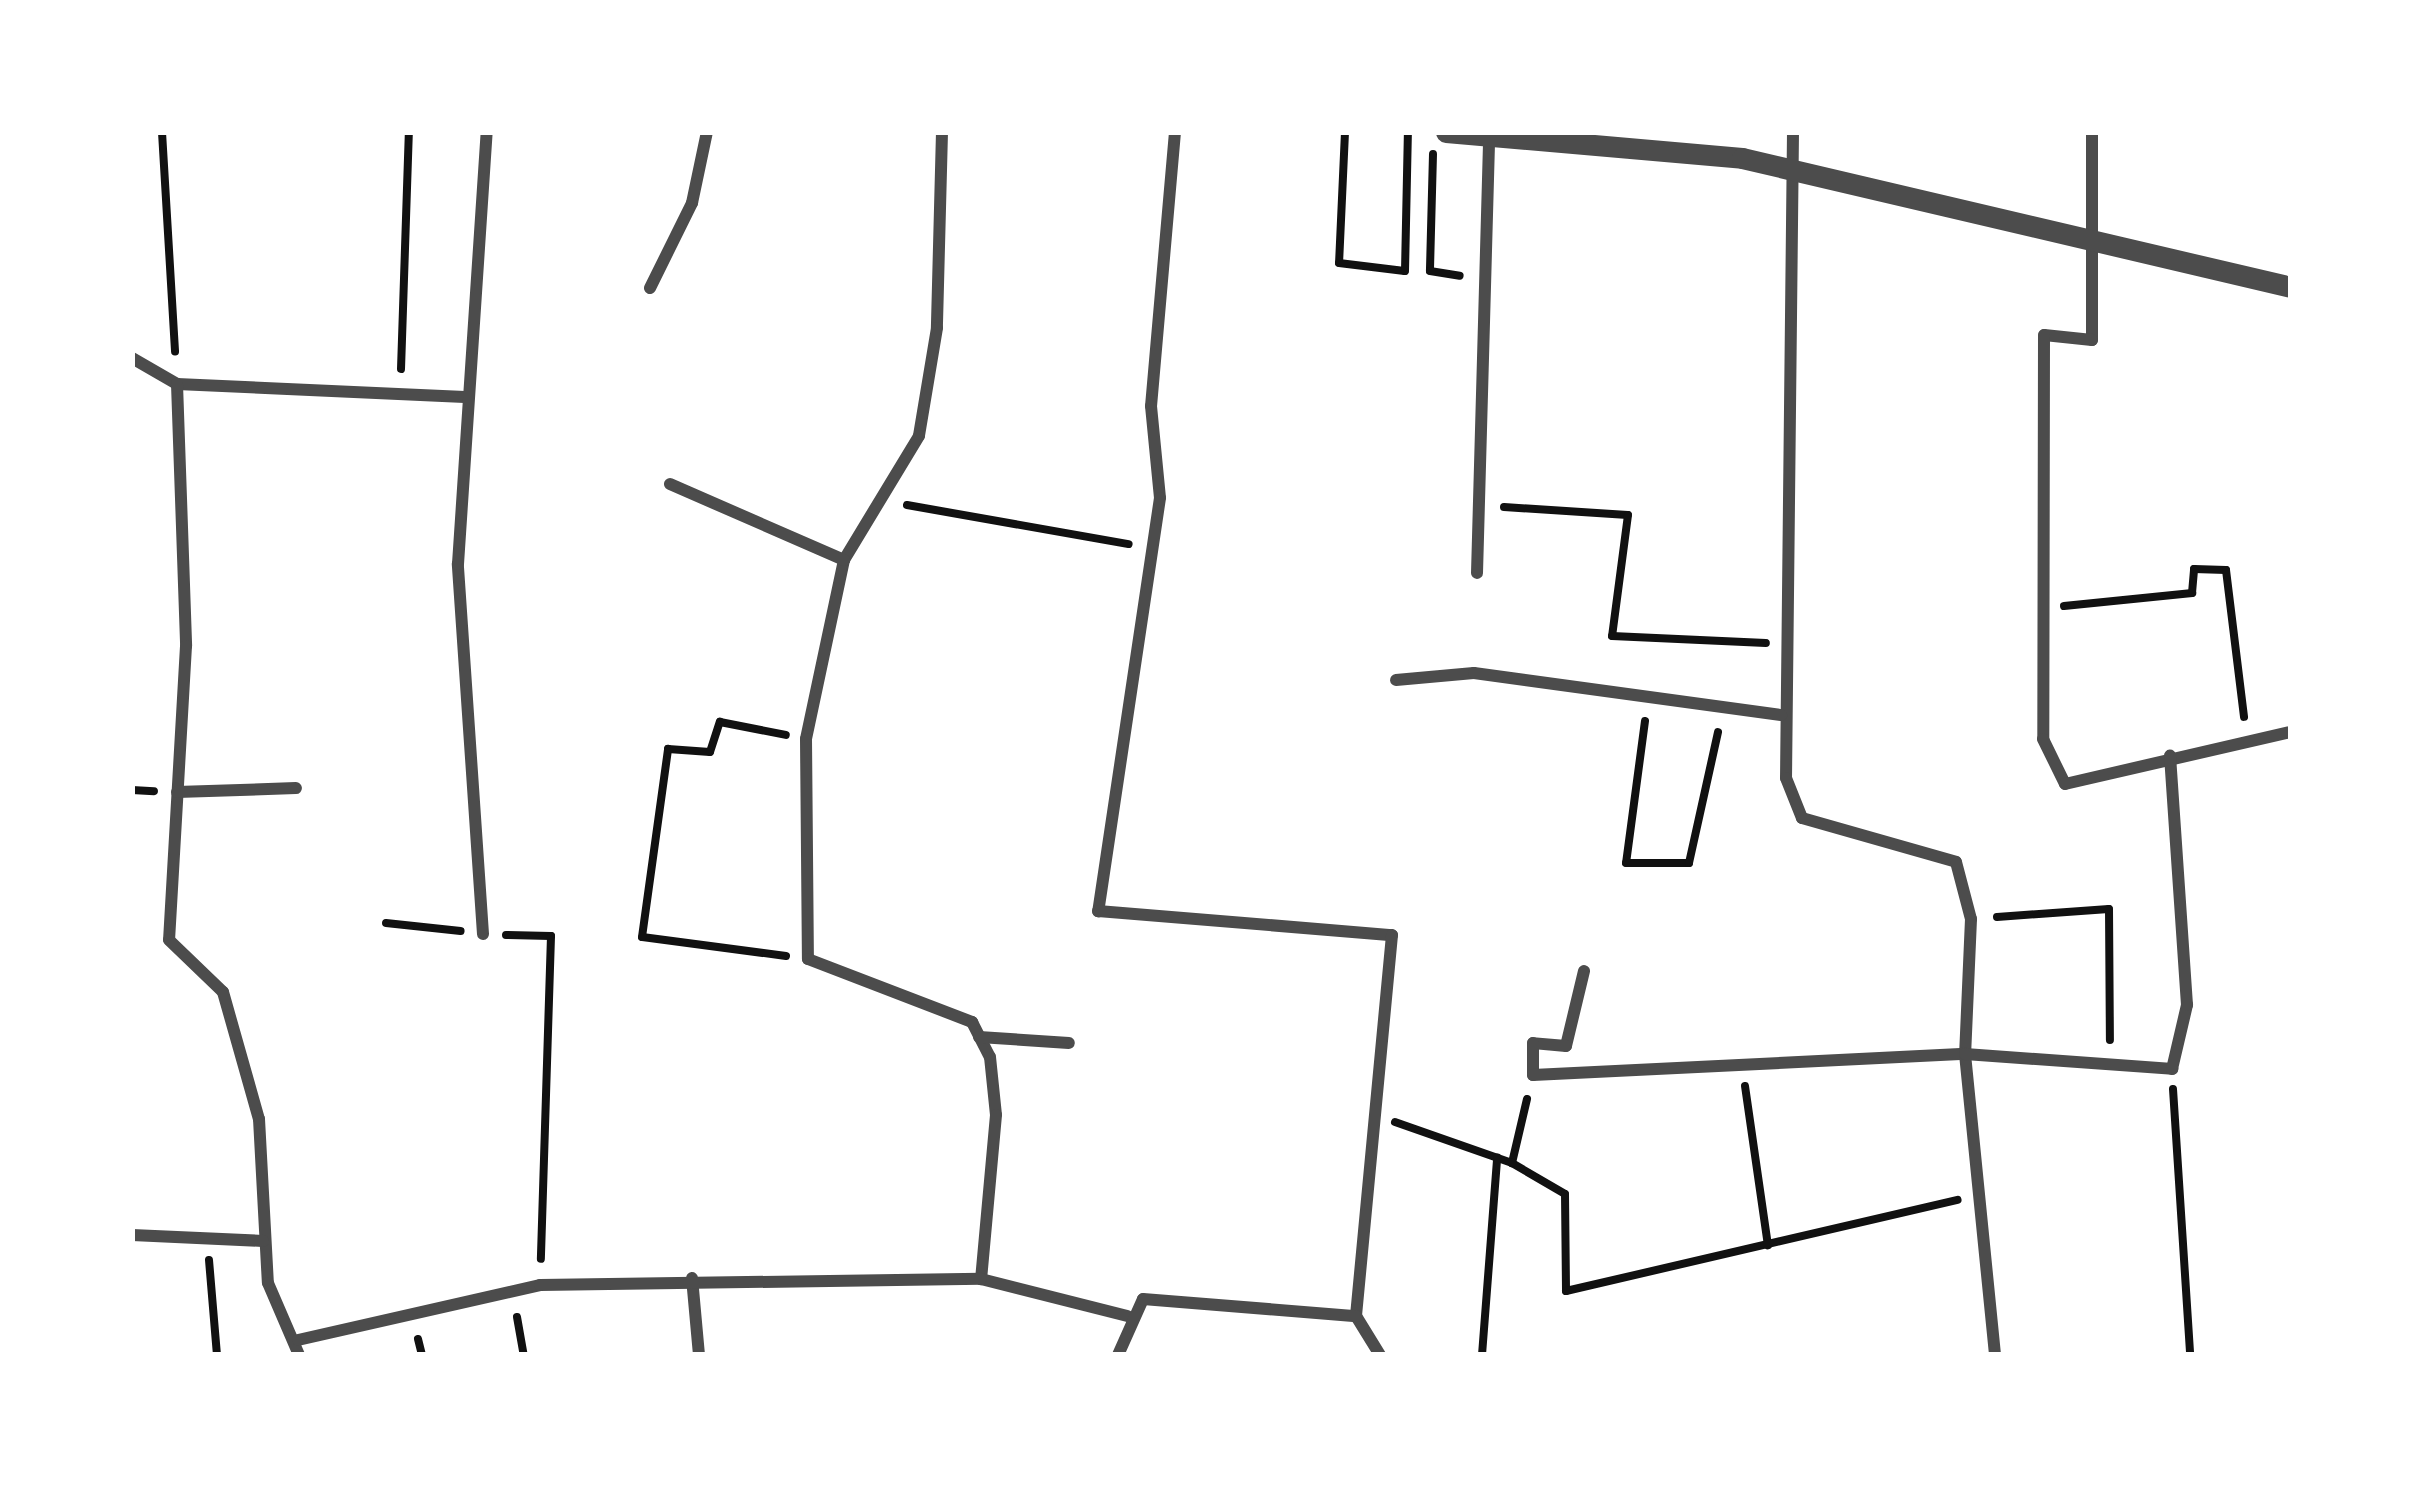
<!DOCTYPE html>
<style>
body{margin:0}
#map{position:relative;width:2423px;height:1487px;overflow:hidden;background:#fff;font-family:"Work Sans",sans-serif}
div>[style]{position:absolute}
.path>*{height:8px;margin:-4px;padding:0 4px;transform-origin:4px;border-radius:4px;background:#111}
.minor>*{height:12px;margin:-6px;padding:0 6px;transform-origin:6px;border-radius:6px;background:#4c4c4c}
.tertiary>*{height:21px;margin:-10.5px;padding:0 10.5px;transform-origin:10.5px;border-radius:10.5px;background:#4c4c4c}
span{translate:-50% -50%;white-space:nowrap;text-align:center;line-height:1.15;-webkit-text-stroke:10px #fff;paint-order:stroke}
.frame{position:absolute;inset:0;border:135px solid #fff;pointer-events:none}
</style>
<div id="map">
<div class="path">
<div style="left:162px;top:132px;width:220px;rotate:86.6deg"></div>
<div style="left:1345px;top:132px;width:131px;rotate:92.6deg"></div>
<div style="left:1339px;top:263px;width:66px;rotate:6.9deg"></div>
<div style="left:1405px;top:271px;width:139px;rotate:-88.8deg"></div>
<div style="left:1433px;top:154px;width:117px;rotate:91.5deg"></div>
<div style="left:1430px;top:271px;width:30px;rotate:9deg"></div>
<div style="left:401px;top:369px;width:237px;rotate:-88.1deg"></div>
<div style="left:907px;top:505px;width:225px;rotate:10deg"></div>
<div style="left:1504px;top:507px;width:124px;rotate:3.7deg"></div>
<div style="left:1628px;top:515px;width:122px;rotate:97.5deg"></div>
<div style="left:1612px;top:636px;width:154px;rotate:2.6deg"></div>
<div style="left:2064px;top:606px;width:129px;rotate:-5.8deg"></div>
<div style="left:2192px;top:593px;width:24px;rotate:-85deg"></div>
<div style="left:2194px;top:569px;width:32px;rotate:2deg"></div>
<div style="left:2226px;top:570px;width:148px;rotate:83deg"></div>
<div style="left:1645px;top:721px;width:143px;rotate:97.6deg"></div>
<div style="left:1626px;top:863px;width:63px"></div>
<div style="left:1689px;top:863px;width:134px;rotate:-77.5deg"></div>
<div style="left:132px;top:790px;width:22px;rotate:3deg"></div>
<div style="left:1997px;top:917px;width:112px;rotate:-4.1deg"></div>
<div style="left:2109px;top:909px;width:131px;rotate:89.6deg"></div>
<div style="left:386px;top:923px;width:75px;rotate:6.1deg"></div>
<div style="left:506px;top:935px;width:45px;rotate:1.3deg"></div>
<div style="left:551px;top:936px;width:323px;rotate:91.8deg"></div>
<div style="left:786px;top:956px;width:145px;rotate:-172.5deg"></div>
<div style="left:642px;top:937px;width:190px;rotate:-82.1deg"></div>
<div style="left:668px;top:749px;width:42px;rotate:4.1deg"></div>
<div style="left:710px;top:752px;width:32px;rotate:-72deg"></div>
<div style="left:720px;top:722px;width:67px;rotate:11.1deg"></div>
<div style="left:1745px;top:1086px;width:161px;rotate:81.8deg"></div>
<div style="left:2173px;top:1089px;width:267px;rotate:86.3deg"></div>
<div style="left:1527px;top:1099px;width:66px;rotate:103.2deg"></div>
<div style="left:1512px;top:1163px;width:61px;rotate:30.3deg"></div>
<div style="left:1565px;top:1194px;width:97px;rotate:89.4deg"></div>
<div style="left:1566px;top:1291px;width:402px;rotate:-13.1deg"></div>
<div style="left:1395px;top:1122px;width:124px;rotate:19.3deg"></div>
<div style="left:209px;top:1260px;width:95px;rotate:85.2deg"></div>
<div style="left:517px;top:1317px;width:39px;rotate:80deg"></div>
<div style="left:418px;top:1339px;width:16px;rotate:76deg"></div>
<div style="left:1482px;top:1355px;width:198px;rotate:-85.6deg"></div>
</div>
<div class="minor">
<div style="left:942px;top:132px;width:196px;rotate:91.5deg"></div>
<div style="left:937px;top:328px;width:109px;rotate:99.5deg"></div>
<div style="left:919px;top:436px;width:145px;rotate:121.2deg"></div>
<div style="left:844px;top:560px;width:183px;rotate:102deg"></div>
<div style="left:806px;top:739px;width:220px;rotate:89.5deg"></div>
<div style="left:808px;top:959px;width:176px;rotate:21deg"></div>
<div style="left:972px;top:1022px;width:39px;rotate:63deg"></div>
<div style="left:990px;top:1057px;width:58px;rotate:84.1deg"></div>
<div style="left:996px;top:1115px;width:165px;rotate:95.2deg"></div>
<div style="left:981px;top:1279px;width:151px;rotate:14.2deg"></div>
<div style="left:1175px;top:132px;width:275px;rotate:95deg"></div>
<div style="left:1151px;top:406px;width:92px;rotate:84.4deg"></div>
<div style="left:1160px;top:498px;width:418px;rotate:98.5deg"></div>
<div style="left:1098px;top:911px;width:295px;rotate:4.7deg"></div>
<div style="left:1392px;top:935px;width:383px;rotate:95.4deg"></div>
<div style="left:1356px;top:1316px;width:46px;rotate:58.4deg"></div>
<div style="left:1793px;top:132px;width:646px;rotate:90.62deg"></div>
<div style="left:1786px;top:778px;width:43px;rotate:68.2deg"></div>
<div style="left:1802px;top:818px;width:160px;rotate:15.9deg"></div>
<div style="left:1956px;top:862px;width:59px;rotate:75.3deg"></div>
<div style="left:1971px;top:919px;width:135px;rotate:92.5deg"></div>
<div style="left:1965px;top:1054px;width:302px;rotate:84.3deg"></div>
<div style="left:2092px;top:132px;width:208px;rotate:90deg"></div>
<div style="left:2092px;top:340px;width:48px;rotate:-174.1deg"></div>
<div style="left:2044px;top:335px;width:404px;rotate:90.1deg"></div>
<div style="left:2043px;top:739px;width:50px;rotate:63.9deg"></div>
<div style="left:2065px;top:784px;width:232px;rotate:-13deg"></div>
<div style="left:650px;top:288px;width:95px;rotate:-63.7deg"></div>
<div style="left:692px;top:203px;width:73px;rotate:-78.1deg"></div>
<div style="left:132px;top:358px;width:52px;rotate:30deg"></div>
<div style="left:177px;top:384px;width:288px;rotate:2.6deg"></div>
<div style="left:177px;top:384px;width:262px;rotate:88deg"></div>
<div style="left:186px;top:646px;width:294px;rotate:93.3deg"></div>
<div style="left:169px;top:940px;width:75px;rotate:43.9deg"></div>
<div style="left:223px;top:992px;width:132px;rotate:74.2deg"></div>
<div style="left:259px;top:1119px;width:164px;rotate:86.9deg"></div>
<div style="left:268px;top:1283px;width:78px;rotate:66.7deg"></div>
<div style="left:670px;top:484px;width:190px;rotate:23.6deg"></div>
<div style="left:1477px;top:573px;width:440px;rotate:-88.4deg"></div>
<div style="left:1396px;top:680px;width:78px;rotate:-5.1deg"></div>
<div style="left:1474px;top:673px;width:310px;rotate:7.8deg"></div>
<div style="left:177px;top:792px;width:119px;rotate:-1.9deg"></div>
<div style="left:483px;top:934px;width:371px;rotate:-93.9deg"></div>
<div style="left:458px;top:564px;width:433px;rotate:-86.2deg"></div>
<div style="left:1584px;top:971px;width:77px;rotate:103.5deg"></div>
<div style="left:1566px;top:1046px;width:33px;rotate:-175deg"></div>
<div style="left:1533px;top:1043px;width:32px;rotate:90deg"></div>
<div style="left:1533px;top:1075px;width:433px;rotate:-2.8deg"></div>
<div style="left:1965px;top:1054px;width:208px;rotate:4.1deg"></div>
<div style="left:2172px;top:1069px;width:66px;rotate:-76.8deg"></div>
<div style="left:2187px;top:1005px;width:250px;rotate:-93.9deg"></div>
<div style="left:979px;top:1037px;width:90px;rotate:3.8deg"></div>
<div style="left:132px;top:1235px;width:131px;rotate:2.6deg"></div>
<div style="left:692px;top:1278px;width:77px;rotate:84.8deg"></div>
<div style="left:298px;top:1340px;width:248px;rotate:-12.8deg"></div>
<div style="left:540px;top:1285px;width:441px;rotate:-0.8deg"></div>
<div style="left:1118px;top:1355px;width:61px;rotate:-65.9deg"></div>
<div style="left:1143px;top:1299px;width:214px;rotate:4.6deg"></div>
</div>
<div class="tertiary">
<div style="left:1446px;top:132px;width:297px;rotate:5deg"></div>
<div style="left:1742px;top:158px;width:564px;rotate:13.22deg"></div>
</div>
<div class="frame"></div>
</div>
